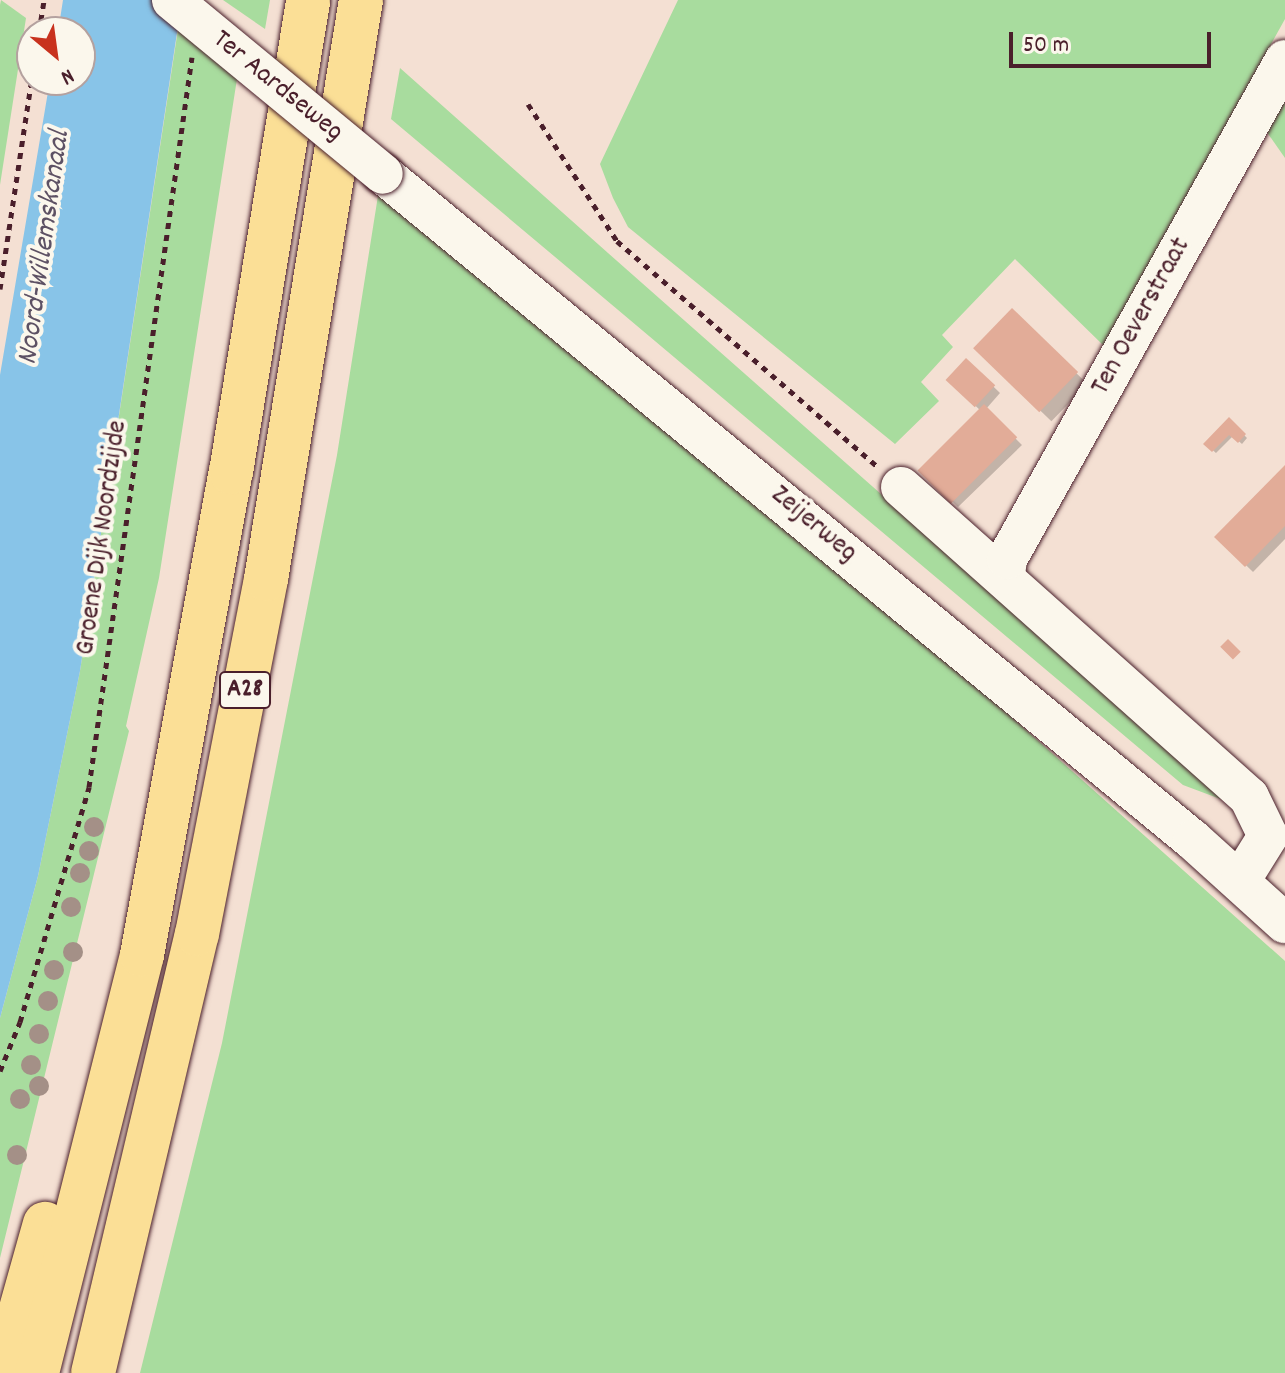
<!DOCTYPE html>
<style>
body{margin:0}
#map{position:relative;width:1285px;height:1373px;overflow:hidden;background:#f4e0d3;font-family:Dekko,sans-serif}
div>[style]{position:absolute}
.green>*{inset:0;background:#a8dc9e}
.water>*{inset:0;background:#88c4e8}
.shadow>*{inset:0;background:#0003;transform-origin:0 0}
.building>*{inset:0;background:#e2ac98;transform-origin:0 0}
.path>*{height:5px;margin-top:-2.5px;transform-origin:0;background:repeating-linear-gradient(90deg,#4a1f2b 0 6px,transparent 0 12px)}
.roads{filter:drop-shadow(0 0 2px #4a1f2b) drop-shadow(0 0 2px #4a1f2b)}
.minor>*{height:40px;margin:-20px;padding:0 20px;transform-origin:20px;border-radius:20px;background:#fbf7ec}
.highway>*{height:44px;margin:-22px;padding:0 22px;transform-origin:22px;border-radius:22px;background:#fbdf96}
.bridges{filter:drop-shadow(0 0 2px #4a1f2b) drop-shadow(0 0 2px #4a1f2b)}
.minor-bridge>*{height:40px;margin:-20px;padding:0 20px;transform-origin:20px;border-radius:20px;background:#fbf7ec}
.trees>*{width:20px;height:20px;margin:-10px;border-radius:50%;background:#a49087}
span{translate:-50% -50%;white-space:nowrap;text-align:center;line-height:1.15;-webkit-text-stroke:8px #fbf7ec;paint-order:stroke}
.shield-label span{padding:2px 6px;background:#fbf7ec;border:2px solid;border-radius:6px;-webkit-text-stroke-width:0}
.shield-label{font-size:26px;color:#4a1f2b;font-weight:700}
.street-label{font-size:28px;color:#4a1f2b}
.water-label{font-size:30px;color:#5d5164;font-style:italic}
.north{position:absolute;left:16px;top:16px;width:80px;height:80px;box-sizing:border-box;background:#fbf7ec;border:2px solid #b4a19f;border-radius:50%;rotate:151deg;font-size:22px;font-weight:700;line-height:32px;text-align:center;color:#4a1f2b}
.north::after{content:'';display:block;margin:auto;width:28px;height:36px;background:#c8321e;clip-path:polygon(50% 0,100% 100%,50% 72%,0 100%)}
.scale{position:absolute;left:1009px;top:32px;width:202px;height:36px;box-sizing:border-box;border:4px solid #4a1f2b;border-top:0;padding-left:10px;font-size:24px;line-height:28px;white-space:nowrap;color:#4a1f2b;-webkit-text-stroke:6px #fbf7ec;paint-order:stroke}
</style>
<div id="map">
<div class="green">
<div style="clip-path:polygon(1px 0,26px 18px,0 185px,0 5px)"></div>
<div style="clip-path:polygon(223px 0,270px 0,265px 29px)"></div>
<div style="clip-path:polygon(678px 0,1285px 0,1285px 19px,1104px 346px,1015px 259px,942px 335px,953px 347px,921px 382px,939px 401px,895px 444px,628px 227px,613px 198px,600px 164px)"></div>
<div style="clip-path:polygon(180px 16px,239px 66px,159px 578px,126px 726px,129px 731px,0 1258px,0 1018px,38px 876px,80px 671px)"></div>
<div style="clip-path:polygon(400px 68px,608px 253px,1231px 803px,1183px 785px,391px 119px)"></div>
<div style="clip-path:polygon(1285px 92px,1285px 158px,1264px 128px)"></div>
<div style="clip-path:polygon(380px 183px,784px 514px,1285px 961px,1285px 1373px,140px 1373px,222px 1043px,337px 455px)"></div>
</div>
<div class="water">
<div style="clip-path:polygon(63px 0,182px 0,80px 671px,38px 876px,0 1018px,0 375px,50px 80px,80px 80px,80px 32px,58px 32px)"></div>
</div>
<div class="shadow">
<div style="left:1012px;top:311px;width:105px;height:52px;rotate:44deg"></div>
<div style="clip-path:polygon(966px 360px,1000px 393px,986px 409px,1022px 445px,958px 507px,923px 473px,981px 411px,948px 380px)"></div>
<div style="clip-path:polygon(1229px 420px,1247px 438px,1242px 444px,1233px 436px,1216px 453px,1206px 444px)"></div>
<div style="clip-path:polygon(1285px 468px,1285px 539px,1253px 572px,1217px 537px)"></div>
</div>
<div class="building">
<div style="left:1012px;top:308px;width:92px;height:56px;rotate:44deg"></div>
<div style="left:966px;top:358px;width:40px;height:30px;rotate:43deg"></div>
<div style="left:984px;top:404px;width:47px;height:94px;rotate:45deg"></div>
<div style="clip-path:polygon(1229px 417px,1246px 434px,1238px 443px,1229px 435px,1212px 452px,1203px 444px)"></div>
<div style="clip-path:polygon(1285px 465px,1285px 526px,1245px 567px,1214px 537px)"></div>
<div style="left:1228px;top:639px;width:18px;height:11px;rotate:45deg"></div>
</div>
<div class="path">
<div style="left:39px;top:32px;width:32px;rotate:-81deg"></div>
<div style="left:528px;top:104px;width:163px;rotate:57deg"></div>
<div style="left:617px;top:241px;width:347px;rotate:40.9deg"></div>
<div style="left:0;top:289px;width:213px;rotate:-81.4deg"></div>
<div style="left:0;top:1071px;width:53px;rotate:-67.8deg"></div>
<div style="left:20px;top:1022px;width:245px;rotate:-73.6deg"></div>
<div style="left:89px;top:787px;width:737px;rotate:-81.97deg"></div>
</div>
<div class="roads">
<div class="minor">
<div style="left:383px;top:174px;width:1049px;rotate:39.43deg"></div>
<div style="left:1193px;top:840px;width:124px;rotate:42.1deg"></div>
<div style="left:901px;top:487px;width:466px;rotate:41.7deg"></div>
<div style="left:1249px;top:797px;width:43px;rotate:64deg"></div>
<div style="left:1268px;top:836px;width:53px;rotate:121.9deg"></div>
<div style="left:1005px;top:575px;width:16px;rotate:-83deg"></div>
<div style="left:1007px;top:559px;width:571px;rotate:-60.88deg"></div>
</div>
<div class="highway">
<div style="left:3px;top:1373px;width:155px;rotate:-74.3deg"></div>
<div style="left:37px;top:1373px;width:431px;rotate:-75.9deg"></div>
<div style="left:142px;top:955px;width:491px;rotate:-79.6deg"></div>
<div style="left:231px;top:472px;width:478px;rotate:-80.7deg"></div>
<div style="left:93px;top:1373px;width:451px;rotate:-76.7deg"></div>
<div style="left:197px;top:934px;width:362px;rotate:-79deg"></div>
<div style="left:266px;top:579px;width:587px;rotate:-80.68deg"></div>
</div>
</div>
<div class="bridges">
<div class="minor-bridge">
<div style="left:172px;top:0;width:273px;rotate:39.5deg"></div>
</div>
</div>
<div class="trees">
<div style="left:94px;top:827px"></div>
<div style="left:89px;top:851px"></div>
<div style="left:80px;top:873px"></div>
<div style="left:71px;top:907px"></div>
<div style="left:73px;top:952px"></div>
<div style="left:54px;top:970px"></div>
<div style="left:48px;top:1001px"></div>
<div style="left:39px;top:1034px"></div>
<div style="left:31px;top:1065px"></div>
<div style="left:39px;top:1086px"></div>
<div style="left:20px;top:1099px"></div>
<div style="left:17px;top:1155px"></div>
</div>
<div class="shield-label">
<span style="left:245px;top:690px">A28</span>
</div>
<div class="street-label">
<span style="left:277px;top:87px;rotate:39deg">Ter Aardseweg</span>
<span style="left:1142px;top:317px;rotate:-61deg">Ten Oeverstraat</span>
<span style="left:813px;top:525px;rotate:40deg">Zeijerweg</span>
<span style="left:103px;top:538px;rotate:-82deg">Groene Dijk Noordzijde</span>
</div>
<div class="water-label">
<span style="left:46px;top:248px;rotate:-82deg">Noord-Willemskanaal</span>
</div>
<div class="north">N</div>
<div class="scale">50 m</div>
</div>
